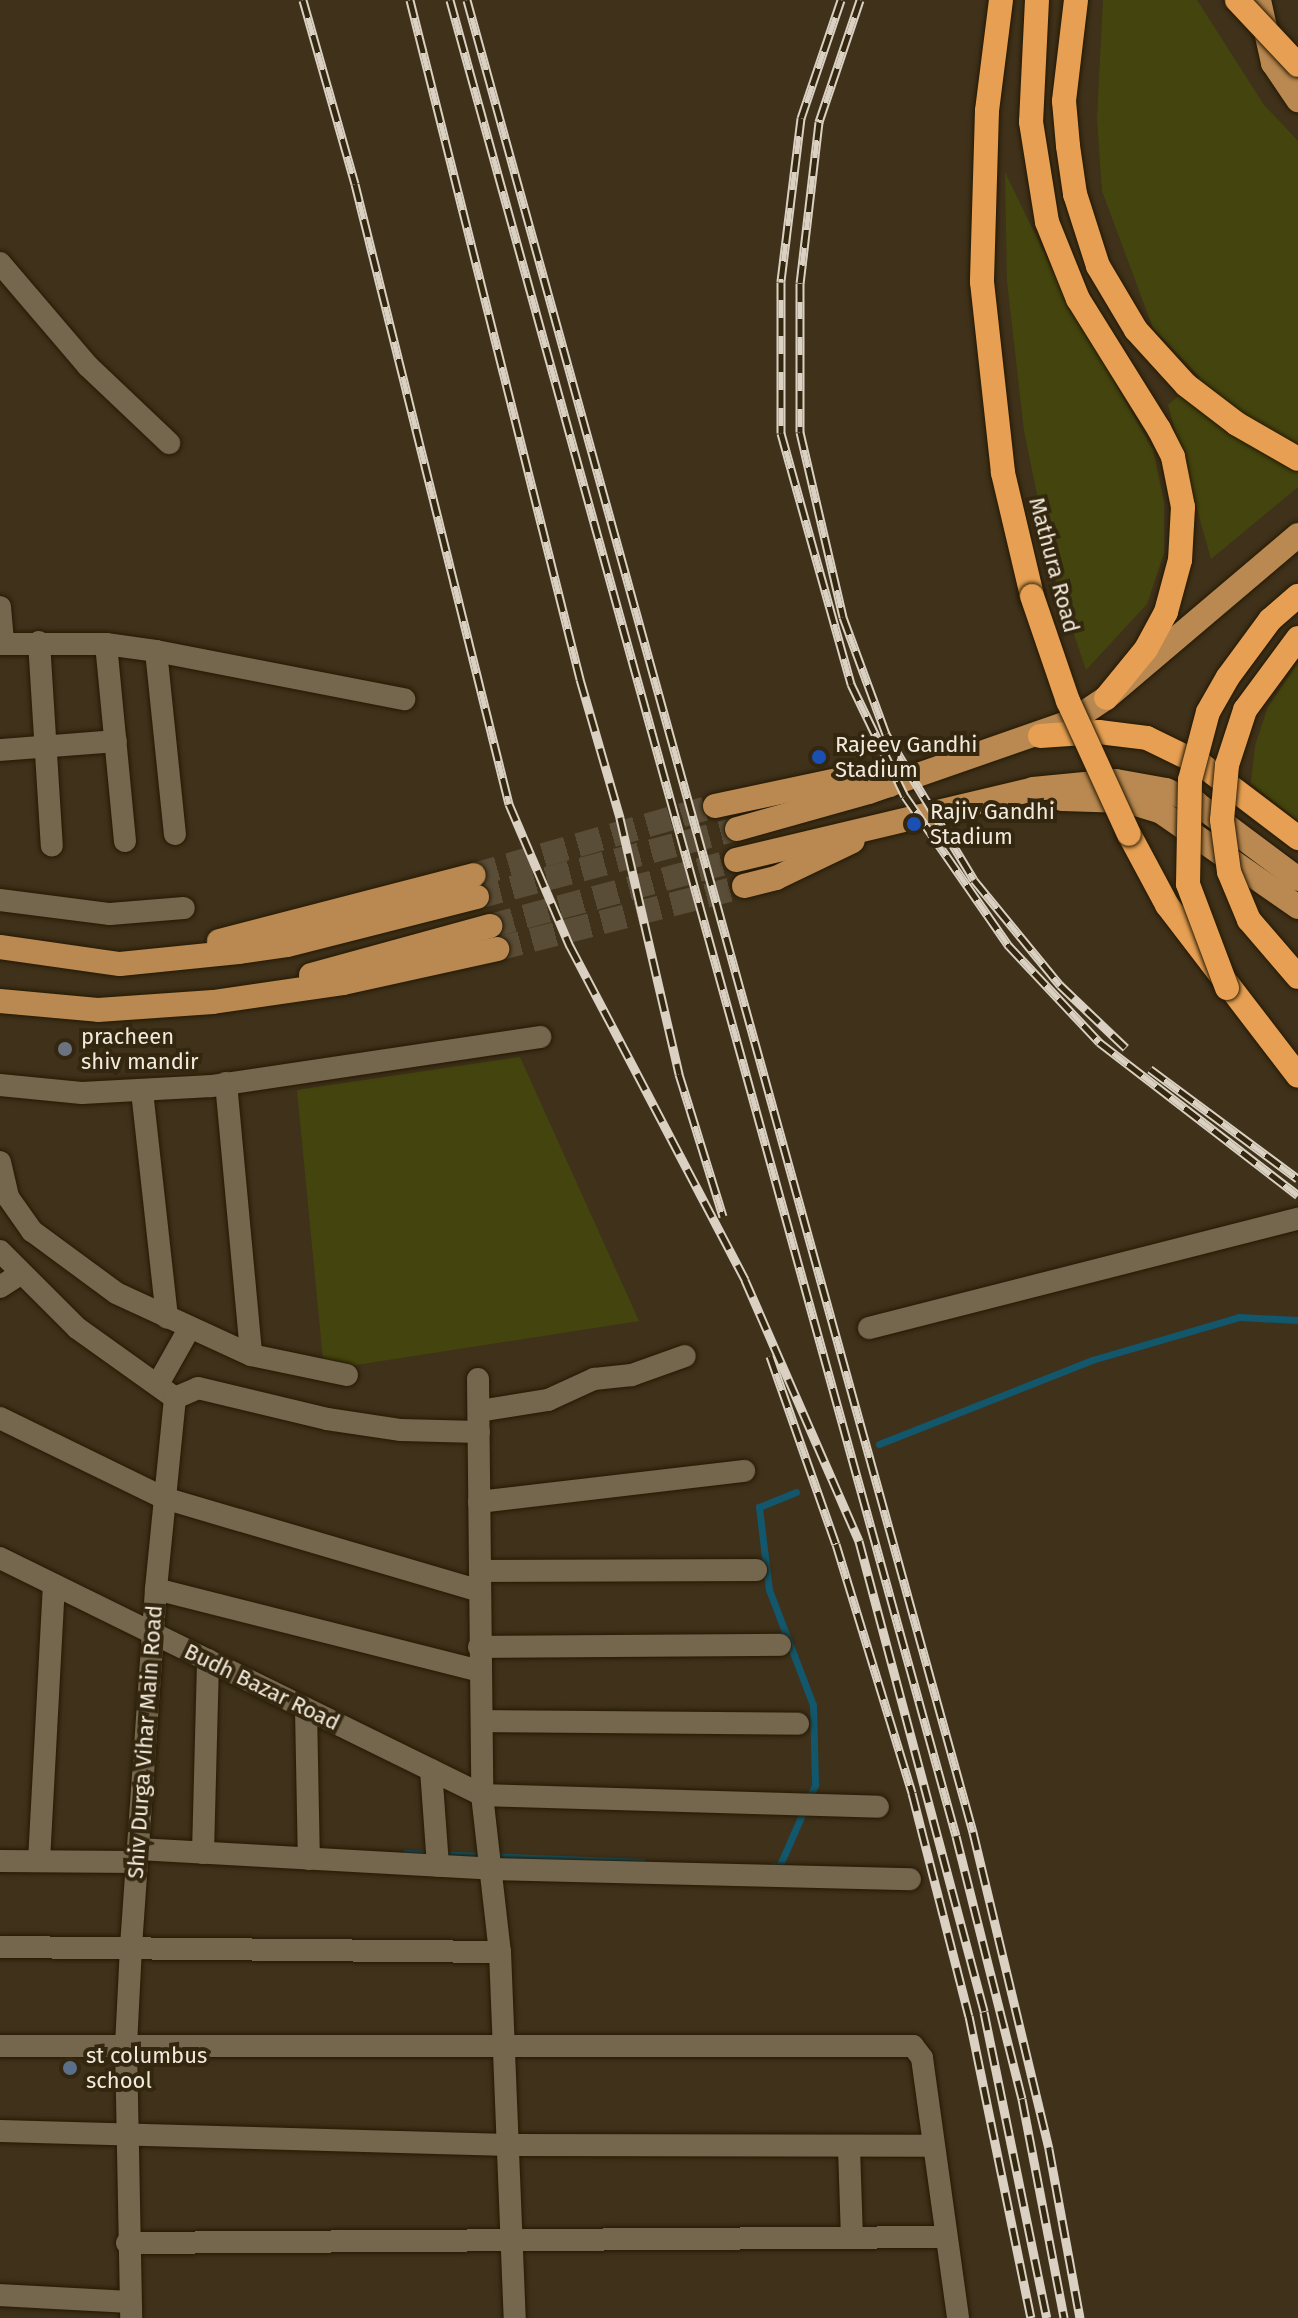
<!DOCTYPE html>
<style>
body{margin:0}
#map{position:relative;width:1298px;height:2318px;overflow:hidden;background:#3f311a;font-family:"Fira Sans",sans-serif}
div>[style]{position:absolute}
.green>*{inset:0;background:#44450e}
.stream>*{height:7px;margin:-3.5px;padding:0 3.5px;transform-origin:3.5px;border-radius:3.5px;background:#12576b}
.major-tunnel>*{height:24px;margin-top:-12px;transform-origin:0;background:repeating-linear-gradient(90deg,#5a4d37 0 24px,transparent 0 36px)}
.roads{filter:drop-shadow(0 0 2px #251903) drop-shadow(0 0 2px #251903)}
.minor>*{height:22px;margin:-11px;padding:0 11px;transform-origin:11px;border-radius:11px;background:#75664e}
.major>*{height:24px;margin:-12px;padding:0 12px;transform-origin:12px;border-radius:12px;background:#b98951}
.highway>*{height:24px;margin:-12px;padding:0 12px;transform-origin:12px;border-radius:12px;background:#e7a053}
.rail>*{height:9px;margin-top:-4.5px;transform-origin:0;background:repeating-linear-gradient(90deg,#342710 0 18px,#dad1c2 0 36px);box-sizing:border-box;border-block:2px solid #dad1c2}
.bridges{filter:drop-shadow(0 0 2px #251903) drop-shadow(0 0 2px #251903)}
.highway-bridge>*{height:24px;margin:-12px;padding:0 12px;transform-origin:12px;border-radius:12px;background:#e7a053}
.dots>*{width:22px;height:22px;translate:-50% -50%;box-sizing:border-box;border:4px solid #342710;border-radius:50%}
span{translate:-50% -50%;white-space:nowrap;text-align:center;line-height:1.15;-webkit-text-stroke:8px #342710;paint-order:stroke}
.street-label{font-size:22px;color:#f2eadc}
.poi-label{font-size:22px;color:#f2eadc}
.left{translate:0 -50%;text-align:left}
</style>
<div id="map">
<div class="green">
<div style="clip-path:polygon(1103px 0,1197px 0,1264px 105px,1298px 141px,1298px 487px,1211px 559px,1168px 405px,1200px 377px,1153px 328px,1102px 191px,1097px 119px)"></div>
<div style="clip-path:polygon(1005px 172px,1063px 292px,1153px 450px,1164px 502px,1164px 553px,1147px 604px,1086px 670px,1053px 572px,1024px 431px,1007px 281px)"></div>
<div style="clip-path:polygon(1298px 663px,1298px 821px,1251px 783px,1255px 746px,1268px 707px)"></div>
<div style="clip-path:polygon(520px 1057px,639px 1321px,324px 1370px,297px 1090px)"></div>
</div>
<div class="stream">
<div style="left:879px;top:1444px;width:229px;rotate:-21.5deg"></div>
<div style="left:1092px;top:1360px;width:153px;rotate:-16.3deg"></div>
<div style="left:1239px;top:1317px;width:59px;rotate:2.9deg"></div>
<div style="left:406px;top:1853px;width:236px;rotate:2.2deg"></div>
<div style="left:774px;top:1866px;width:5px;rotate:11deg"></div>
<div style="left:779px;top:1867px;width:90px;rotate:-66.3deg"></div>
<div style="left:815px;top:1785px;width:80px;rotate:-91.4deg"></div>
<div style="left:813px;top:1705px;width:123px;rotate:-110.9deg"></div>
<div style="left:769px;top:1590px;width:84px;rotate:-96.9deg"></div>
<div style="left:759px;top:1507px;width:40px;rotate:-22deg"></div>
</div>
<div class="major-tunnel">
<div style="left:474px;top:875px;width:251px;rotate:-16deg"></div>
<div style="left:477px;top:897px;width:269px;rotate:-14.7deg"></div>
<div style="left:490px;top:926px;width:255px;rotate:-15deg"></div>
<div style="left:497px;top:949px;width:255px;rotate:-14.3deg"></div>
</div>
<div class="roads">
<div class="minor">
<div style="left:0;top:263px;width:135px;rotate:49.5deg"></div>
<div style="left:88px;top:366px;width:112px;rotate:43.5deg"></div>
<div style="left:0;top:607px;width:37px;rotate:85deg"></div>
<div style="left:39px;top:642px;width:204px;rotate:86.4deg"></div>
<div style="left:0;top:644px;width:106px"></div>
<div style="left:106px;top:644px;width:50px;rotate:8deg"></div>
<div style="left:156px;top:651px;width:253px;rotate:11deg"></div>
<div style="left:106px;top:644px;width:198px;rotate:84.5deg"></div>
<div style="left:156px;top:651px;width:184px;rotate:84.1deg"></div>
<div style="left:0;top:750px;width:116px;rotate:-4.4deg"></div>
<div style="left:0;top:900px;width:111px;rotate:7.3deg"></div>
<div style="left:110px;top:914px;width:74px;rotate:-4.6deg"></div>
<div style="left:226px;top:1083px;width:273px;rotate:84.7deg"></div>
<div style="left:0;top:1085px;width:82px;rotate:5.6deg"></div>
<div style="left:82px;top:1093px;width:130px;rotate:-3.1deg"></div>
<div style="left:212px;top:1086px;width:332px;rotate:-8.5deg"></div>
<div style="left:142px;top:1091px;width:228px;rotate:83.7deg"></div>
<div style="left:0;top:1162px;width:36px;rotate:77deg"></div>
<div style="left:8px;top:1197px;width:42px;rotate:54.8deg"></div>
<div style="left:32px;top:1231px;width:104px;rotate:36.4deg"></div>
<div style="left:116px;top:1293px;width:149px;rotate:24.7deg"></div>
<div style="left:251px;top:1355px;width:98px;rotate:11.8deg"></div>
<div style="left:0;top:1251px;width:109px;rotate:45deg"></div>
<div style="left:77px;top:1328px;width:120px;rotate:35.5deg"></div>
<div style="left:175px;top:1398px;width:192px;rotate:95.7deg"></div>
<div style="left:156px;top:1589px;width:359px;rotate:94deg"></div>
<div style="left:131px;top:1947px;width:99px;rotate:92.9deg"></div>
<div style="left:126px;top:2046px;width:272px;rotate:88.9deg"></div>
<div style="left:0;top:1287px;width:24px;rotate:-33deg"></div>
<div style="left:869px;top:1328px;width:443px;rotate:-14.3deg"></div>
<div style="left:478px;top:1379px;width:416px;rotate:89.4deg"></div>
<div style="left:482px;top:1795px;width:158px;rotate:83.5deg"></div>
<div style="left:500px;top:1952px;width:366px;rotate:87.7deg"></div>
<div style="left:158px;top:1384px;width:63px;rotate:-60.6deg"></div>
<div style="left:175px;top:1398px;width:25px;rotate:-23deg"></div>
<div style="left:198px;top:1388px;width:133px;rotate:13.5deg"></div>
<div style="left:327px;top:1419px;width:75px;rotate:8.5deg"></div>
<div style="left:401px;top:1430px;width:78px;rotate:1.5deg"></div>
<div style="left:479px;top:1411px;width:70px;rotate:-9.1deg"></div>
<div style="left:548px;top:1400px;width:51px;rotate:-24.5deg"></div>
<div style="left:594px;top:1379px;width:38px;rotate:-6deg"></div>
<div style="left:632px;top:1375px;width:56px;rotate:-19.7deg"></div>
<div style="left:0;top:1418px;width:182px;rotate:26deg"></div>
<div style="left:164px;top:1498px;width:329px;rotate:16.4deg"></div>
<div style="left:479px;top:1502px;width:267px;rotate:-6.7deg"></div>
<div style="left:0;top:1558px;width:537px;rotate:26.18deg"></div>
<div style="left:482px;top:1795px;width:396px;rotate:1.7deg"></div>
<div style="left:480px;top:1571px;width:276px;rotate:-0.2deg"></div>
<div style="left:156px;top:1589px;width:334px;rotate:14.2deg"></div>
<div style="left:479px;top:1647px;width:301px;rotate:-0.4deg"></div>
<div style="left:306px;top:1709px;width:150px;rotate:88.9deg"></div>
<div style="left:482px;top:1721px;width:316px;rotate:0.5deg"></div>
<div style="left:431px;top:1770px;width:96px;rotate:85.8deg"></div>
<div style="left:138px;top:1849px;width:355px;rotate:3.2deg"></div>
<div style="left:492px;top:1869px;width:418px;rotate:1.4deg"></div>
<div style="left:203px;top:1853px;width:193px;rotate:-88.5deg"></div>
<div style="left:0;top:1861px;width:136px;rotate:0.4deg"></div>
<div style="left:39px;top:1861px;width:276px;rotate:-86.9deg"></div>
<div style="left:0;top:1947px;width:500px;rotate:0.57deg"></div>
<div style="left:0;top:2046px;width:913px"></div>
<div style="left:913px;top:2046px;width:15px;rotate:53deg"></div>
<div style="left:922px;top:2058px;width:262px;rotate:82.1deg"></div>
<div style="left:0;top:2131px;width:509px;rotate:1.58deg"></div>
<div style="left:509px;top:2145px;width:424px;rotate:0.1deg"></div>
<div style="left:849px;top:2148px;width:89px;rotate:88.1deg"></div>
<div style="left:127px;top:2243px;width:818px;rotate:-0.42deg"></div>
<div style="left:0;top:2295px;width:129px;rotate:3.1deg"></div>
</div>
<div class="major">
<div style="left:1259px;top:0;width:65px;rotate:77.5deg"></div>
<div style="left:1273px;top:63px;width:45px;rotate:56deg"></div>
<div style="left:1062px;top:799px;width:64px;rotate:1.8deg"></div>
<div style="left:1126px;top:801px;width:37px;rotate:17deg"></div>
<div style="left:1161px;top:812px;width:167px;rotate:34.7deg"></div>
<div style="left:715px;top:806px;width:149px;rotate:-12deg"></div>
<div style="left:861px;top:775px;width:30px;rotate:20deg"></div>
<div style="left:737px;top:829px;width:137px;rotate:-15.7deg"></div>
<div style="left:869px;top:792px;width:213px;rotate:-19.2deg"></div>
<div style="left:1070px;top:722px;width:43px;rotate:-33.7deg"></div>
<div style="left:1106px;top:698px;width:252px;rotate:-40.3deg"></div>
<div style="left:736px;top:860px;width:305px;rotate:-13.4deg"></div>
<div style="left:1033px;top:789px;width:83px;rotate:-5.5deg"></div>
<div style="left:1116px;top:781px;width:51px;rotate:10.2deg"></div>
<div style="left:1166px;top:790px;width:33px;rotate:23deg"></div>
<div style="left:1196px;top:803px;width:127px;rotate:36.7deg"></div>
<div style="left:744px;top:886px;width:33px;rotate:-14deg"></div>
<div style="left:776px;top:878px;width:85px;rotate:-25.7deg"></div>
<div style="left:219px;top:941px;width:263px;rotate:-14.5deg"></div>
<div style="left:0;top:947px;width:121px;rotate:8.1deg"></div>
<div style="left:120px;top:964px;width:119px;rotate:-5.8deg"></div>
<div style="left:238px;top:952px;width:49px;rotate:-8.1deg"></div>
<div style="left:287px;top:945px;width:196px;rotate:-14.2deg"></div>
<div style="left:311px;top:975px;width:186px;rotate:-15.3deg"></div>
<div style="left:0;top:1001px;width:98px;rotate:5.2deg"></div>
<div style="left:98px;top:1010px;width:115px;rotate:-4deg"></div>
<div style="left:213px;top:1002px;width:131px;rotate:-8.3deg"></div>
<div style="left:343px;top:983px;width:158px;rotate:-12.4deg"></div>
</div>
<div class="highway">
<div style="left:1001px;top:0;width:112px;rotate:97.2deg"></div>
<div style="left:987px;top:111px;width:171px;rotate:91.7deg"></div>
<div style="left:982px;top:282px;width:192px;rotate:83.7deg"></div>
<div style="left:1003px;top:473px;width:126px;rotate:76.7deg"></div>
<div style="left:1037px;top:0;width:122px;rotate:92.8deg"></div>
<div style="left:1031px;top:122px;width:101px;rotate:80.9deg"></div>
<div style="left:1047px;top:222px;width:83px;rotate:68.1deg"></div>
<div style="left:1078px;top:299px;width:153px;rotate:58.1deg"></div>
<div style="left:1159px;top:429px;width:31px;rotate:63deg"></div>
<div style="left:1173px;top:457px;width:51px;rotate:78.7deg"></div>
<div style="left:1183px;top:507px;width:53px;rotate:93.2deg"></div>
<div style="left:1180px;top:560px;width:54px;rotate:105.1deg"></div>
<div style="left:1166px;top:612px;width:42px;rotate:118.4deg"></div>
<div style="left:1146px;top:649px;width:63px;rotate:129.2deg"></div>
<div style="left:1076px;top:0;width:102px;rotate:96.8deg"></div>
<div style="left:1064px;top:101px;width:45px;rotate:84.9deg"></div>
<div style="left:1068px;top:146px;width:49px;rotate:81.7deg"></div>
<div style="left:1075px;top:194px;width:76px;rotate:72.3deg"></div>
<div style="left:1098px;top:266px;width:74px;rotate:59.3deg"></div>
<div style="left:1136px;top:330px;width:74px;rotate:47.7deg"></div>
<div style="left:1186px;top:385px;width:64px;rotate:37.4deg"></div>
<div style="left:1237px;top:424px;width:70px;rotate:29.8deg"></div>
<div style="left:1040px;top:736px;width:59px;rotate:-3.9deg"></div>
<div style="left:1099px;top:732px;width:48px;rotate:7.1deg"></div>
<div style="left:1147px;top:738px;width:61px;rotate:26.1deg"></div>
<div style="left:1202px;top:765px;width:121px;rotate:37.2deg"></div>
<div style="left:1129px;top:834px;width:81px;rotate:61.8deg"></div>
<div style="left:1167px;top:905px;width:215px;rotate:52.5deg"></div>
</div>
</div>
<div class="rail">
<div style="left:303px;top:0;width:191px;rotate:74.2deg"></div>
<div style="left:355px;top:184px;width:639px;rotate:76.05deg"></div>
<div style="left:509px;top:804px;width:155px;rotate:66.8deg"></div>
<div style="left:570px;top:946px;width:377px;rotate:62.3deg"></div>
<div style="left:745px;top:1280px;width:285px;rotate:66.4deg"></div>
<div style="left:859px;top:1541px;width:487px;rotate:75.1deg"></div>
<div style="left:984px;top:2012px;width:312px;rotate:78.4deg"></div>
<div style="left:410px;top:0;width:700px;rotate:75.94deg"></div>
<div style="left:580px;top:679px;width:145px;rotate:73.9deg"></div>
<div style="left:620px;top:818px;width:263px;rotate:77deg"></div>
<div style="left:679px;top:1074px;width:149px;rotate:72.8deg"></div>
<div style="left:450px;top:0;width:1904px;rotate:74.59deg"></div>
<div style="left:956px;top:1836px;width:271px;rotate:75.9deg"></div>
<div style="left:1022px;top:2099px;width:223px;rotate:79.1deg"></div>
<div style="left:467px;top:0;width:1901px;rotate:74.56deg"></div>
<div style="left:973px;top:1832px;width:326px;rotate:76.5deg"></div>
<div style="left:1049px;top:2149px;width:172px;rotate:79.6deg"></div>
<div style="left:841px;top:0;width:125px;rotate:108.7deg"></div>
<div style="left:801px;top:118px;width:165px;rotate:97deg"></div>
<div style="left:781px;top:282px;width:151px;rotate:90deg"></div>
<div style="left:781px;top:433px;width:261px;rotate:74.4deg"></div>
<div style="left:851px;top:684px;width:124px;rotate:64.3deg"></div>
<div style="left:905px;top:796px;width:183px;rotate:55.3deg"></div>
<div style="left:1009px;top:946px;width:132px;rotate:46.8deg"></div>
<div style="left:1099px;top:1042px;width:251px;rotate:37.6deg"></div>
<div style="left:860px;top:0;width:129px;rotate:108.6deg"></div>
<div style="left:819px;top:122px;width:162px;rotate:96.7deg"></div>
<div style="left:800px;top:283px;width:149px;rotate:90deg"></div>
<div style="left:800px;top:432px;width:190px;rotate:76.9deg"></div>
<div style="left:843px;top:617px;width:125px;rotate:69.8deg"></div>
<div style="left:886px;top:734px;width:170px;rotate:58.9deg"></div>
<div style="left:974px;top:880px;width:136px;rotate:50.7deg"></div>
<div style="left:1060px;top:985px;width:91px;rotate:43.7deg"></div>
<div style="left:1150px;top:1069px;width:184px;rotate:36.6deg"></div>
<div style="left:770px;top:1356px;width:199px;rotate:70.7deg"></div>
<div style="left:836px;top:1544px;width:260px;rotate:73deg"></div>
<div style="left:912px;top:1793px;width:230px;rotate:75.7deg"></div>
<div style="left:969px;top:2016px;width:308px;rotate:78.4deg"></div>
</div>
<div class="bridges">
<div class="highway-bridge">
<div style="left:1237px;top:0;width:89px;rotate:46.8deg"></div>
<div style="left:1032px;top:596px;width:111px;rotate:71.1deg"></div>
<div style="left:1068px;top:701px;width:146px;rotate:65.4deg"></div>
<div style="left:1298px;top:638px;width:89px;rotate:126.4deg"></div>
<div style="left:1245px;top:710px;width:58px;rotate:108.1deg"></div>
<div style="left:1227px;top:765px;width:55px;rotate:95.2deg"></div>
<div style="left:1222px;top:820px;width:52px;rotate:82.3deg"></div>
<div style="left:1229px;top:872px;width:52px;rotate:67.4deg"></div>
<div style="left:1249px;top:920px;width:75px;rotate:49.3deg"></div>
<div style="left:1227px;top:988px;width:111px;rotate:-110.6deg"></div>
<div style="left:1188px;top:884px;width:104px;rotate:-88.9deg"></div>
<div style="left:1190px;top:780px;width:70px;rotate:-75.2deg"></div>
<div style="left:1208px;top:712px;width:40px;rotate:-60.3deg"></div>
<div style="left:1228px;top:677px;width:71px;rotate:-53.6deg"></div>
<div style="left:1270px;top:620px;width:37px;rotate:-41deg"></div>
</div>
</div>
<div class="dots">
<div style="left:819px;top:757px;background:#1a4fb4"></div>
<div style="left:914px;top:824px;background:#1a4fb4"></div>
<div style="left:65px;top:1049px;background:#6b7280"></div>
<div style="left:70px;top:2068px;background:#5c6f8a"></div>
</div>
<div class="street-label">
<span style="left:1054px;top:565px;rotate:75deg">Mathura Road</span>
<span style="left:262px;top:1687px;rotate:26deg">Budh Bazar Road</span>
<span style="left:145px;top:1742px;rotate:-86deg">Shiv Durga Vihar Main Road</span>
</div>
<div class="poi-label">
<span class="left" style="left:835px;top:757px">Rajeev Gandhi<br>Stadium</span>
<span class="left" style="left:930px;top:824px">Rajiv Gandhi<br>Stadium</span>
<span class="left" style="left:81px;top:1049px">pracheen<br>shiv mandir</span>
<span class="left" style="left:86px;top:2068px">st columbus<br>school</span>
</div>
</div>
